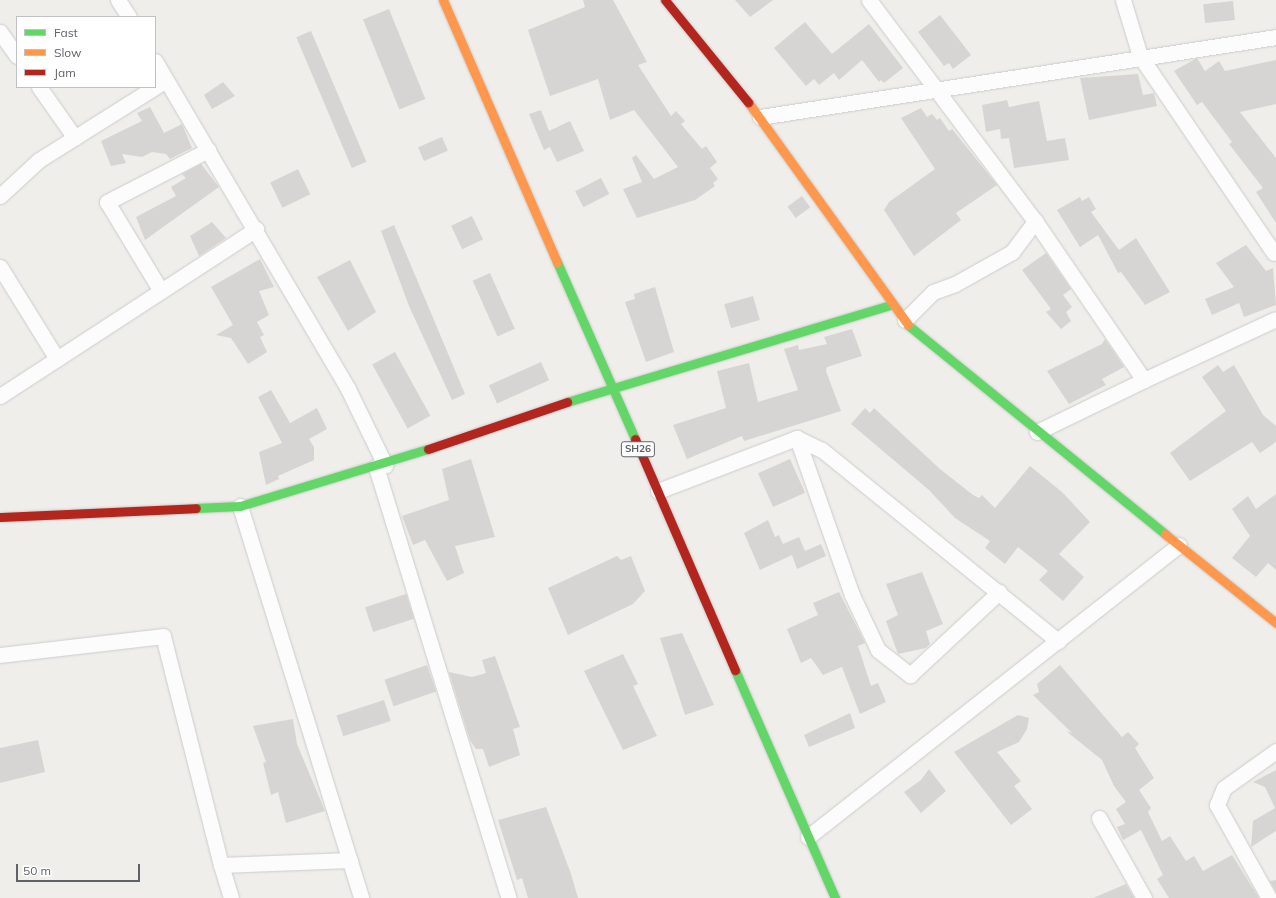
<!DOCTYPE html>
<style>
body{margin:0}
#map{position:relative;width:1276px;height:898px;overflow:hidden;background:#efeeea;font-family:Mulish,sans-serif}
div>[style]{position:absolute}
.building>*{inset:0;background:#d6d5d3;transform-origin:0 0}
.roads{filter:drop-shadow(0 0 1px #cbcccc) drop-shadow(0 0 1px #cbcccc)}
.street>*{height:15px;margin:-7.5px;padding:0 7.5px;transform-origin:7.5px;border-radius:7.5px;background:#fdfcfc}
.fast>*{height:9px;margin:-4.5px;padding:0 4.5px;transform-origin:4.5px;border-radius:4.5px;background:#63d668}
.slow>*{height:9px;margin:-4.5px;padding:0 4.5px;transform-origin:4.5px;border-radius:4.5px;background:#ff974d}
.jam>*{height:9px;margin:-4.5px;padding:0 4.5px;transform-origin:4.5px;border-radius:4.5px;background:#b3261e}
span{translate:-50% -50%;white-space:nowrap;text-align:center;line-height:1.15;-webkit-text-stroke:3px #fff;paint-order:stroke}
.shield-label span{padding:1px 3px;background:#fff;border:1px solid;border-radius:3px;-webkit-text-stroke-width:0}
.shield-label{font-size:10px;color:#5f6368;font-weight:700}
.legend{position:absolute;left:16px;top:16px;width:140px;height:72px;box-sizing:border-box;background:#fff;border:1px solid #bfc1c3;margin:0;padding:5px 7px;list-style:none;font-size:12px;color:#5f6368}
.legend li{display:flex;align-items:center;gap:8px;height:20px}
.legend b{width:20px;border:1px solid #bfc1c3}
.scale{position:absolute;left:16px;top:864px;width:124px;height:18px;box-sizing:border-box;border:2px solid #5f6368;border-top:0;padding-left:5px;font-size:12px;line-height:14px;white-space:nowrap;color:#5f6368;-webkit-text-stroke:3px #fff;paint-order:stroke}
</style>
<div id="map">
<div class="building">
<div style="clip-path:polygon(583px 0,613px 0,647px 62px,638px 65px,671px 116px,676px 111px,685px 121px,681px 124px,702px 149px,706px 146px,717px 162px,710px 168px,718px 179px,713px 183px,715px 186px,695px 200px,637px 218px,623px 189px,642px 182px,632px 158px,636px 155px,654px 179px,678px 167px,634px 110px,610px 120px,598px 79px,550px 96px,528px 30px,585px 7px)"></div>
<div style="clip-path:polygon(735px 0,773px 0,750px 17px)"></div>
<div style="left:1233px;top:1px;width:19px;height:30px;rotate:84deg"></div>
<div style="left:389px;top:9px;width:97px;height:28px;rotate:68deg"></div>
<div style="clip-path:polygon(940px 15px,971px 55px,953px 69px,949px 63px,944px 66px,918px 32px)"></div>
<div style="clip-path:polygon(805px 22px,832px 54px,869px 24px,903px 68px,884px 83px,881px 80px,879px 82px,862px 60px,839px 80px,834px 73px,819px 85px,814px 79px,806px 86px,774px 48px)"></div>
<div style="left:311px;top:31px;width:142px;height:16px;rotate:67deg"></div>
<div style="clip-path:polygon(1197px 58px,1205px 71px,1219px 61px,1225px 71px,1276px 60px,1276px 104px,1240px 112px,1276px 158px,1276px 223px,1256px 192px,1263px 188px,1229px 144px,1232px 142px,1202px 102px,1197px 105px,1174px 71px)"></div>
<div style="clip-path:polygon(1138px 74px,1143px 95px,1154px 93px,1157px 106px,1089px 120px,1080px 78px)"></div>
<div style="clip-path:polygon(223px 82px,235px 96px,212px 109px,204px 95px)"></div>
<div style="clip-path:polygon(1007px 100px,1009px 107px,1039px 101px,1047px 141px,1065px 138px,1069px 160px,1014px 168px,1009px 138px,1001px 139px,1000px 129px,986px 132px,982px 105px)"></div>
<div style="clip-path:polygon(150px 107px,164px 133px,182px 124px,192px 148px,170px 159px,166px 154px,152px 152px,142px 157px,122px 154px,126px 163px,111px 166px,101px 141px,142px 121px,137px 113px)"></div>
<div style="clip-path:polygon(921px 108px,927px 117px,932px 114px,937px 120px,940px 118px,949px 131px,952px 129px,997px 185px,956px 213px,961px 220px,914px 256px,884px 210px,889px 202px,935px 169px,901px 118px)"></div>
<div style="clip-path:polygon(541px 110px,549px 131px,570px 121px,584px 151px,557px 162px,550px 147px,544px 150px,529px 114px)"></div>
<div style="left:442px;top:137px;width:15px;height:26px;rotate:67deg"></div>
<div style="clip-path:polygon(201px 164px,219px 187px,145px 240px,136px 217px,176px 196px,171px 187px,186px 178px,182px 174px)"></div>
<div style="left:298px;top:169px;width:28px;height:31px;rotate:64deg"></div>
<div style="left:601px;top:178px;width:18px;height:29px;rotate:63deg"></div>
<div style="left:802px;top:196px;width:14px;height:18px;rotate:54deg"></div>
<div style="clip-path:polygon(1080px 197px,1082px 201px,1089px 197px,1096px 209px,1091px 212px,1119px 250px,1136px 238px,1170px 292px,1145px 305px,1121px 272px,1118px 273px,1098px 235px,1080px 247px,1057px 210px)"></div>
<div style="left:472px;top:216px;width:26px;height:23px;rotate:65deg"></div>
<div style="clip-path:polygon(212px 222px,226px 238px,199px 256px,190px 236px)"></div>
<div style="clip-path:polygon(394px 225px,465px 394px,452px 400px,409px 306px,381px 231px)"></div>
<div style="clip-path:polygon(1246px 245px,1266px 271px,1273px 268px,1276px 305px,1244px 317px,1239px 303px,1212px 315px,1205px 299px,1234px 287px,1216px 263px)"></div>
<div style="clip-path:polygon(1046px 253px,1071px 289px,1063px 295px,1072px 307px,1066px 312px,1071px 321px,1061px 329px,1046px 312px,1051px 309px,1022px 270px)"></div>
<div style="clip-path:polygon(260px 259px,274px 287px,259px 291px,269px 315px,257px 322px,264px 335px,260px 337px,267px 352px,248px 364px,231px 338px,216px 335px,233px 325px,211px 287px)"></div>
<div style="clip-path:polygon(350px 260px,376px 312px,348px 331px,317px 277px)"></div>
<div style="left:490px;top:273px;width:61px;height:19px;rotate:66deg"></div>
<div style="clip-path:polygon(655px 287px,674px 352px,646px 362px,625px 302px,635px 299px,634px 294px)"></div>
<div style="left:753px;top:296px;width:25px;height:30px;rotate:74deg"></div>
<div style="clip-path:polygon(852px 329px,862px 356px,827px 367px,826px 371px,841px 411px,744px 441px,742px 436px,687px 459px,673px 425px,726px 408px,717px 371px,749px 363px,758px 402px,798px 390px,784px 349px,798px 345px,799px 350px,827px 344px,824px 337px)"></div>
<div style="clip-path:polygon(1105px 339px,1124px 367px,1102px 379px,1106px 385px,1069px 404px,1047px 371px,1102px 344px)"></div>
<div style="left:395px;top:352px;width:73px;height:26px;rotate:61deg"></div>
<div style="left:541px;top:362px;width:20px;height:57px;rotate:66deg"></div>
<div style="clip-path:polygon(1218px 365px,1223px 372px,1234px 365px,1263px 415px,1276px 426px,1276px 442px,1260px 453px,1252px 442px,1190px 481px,1170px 453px,1226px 411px,1202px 377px)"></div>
<div style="clip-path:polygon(271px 390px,290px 423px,317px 408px,327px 429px,309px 439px,314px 447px,314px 460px,278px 476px,279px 479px,266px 485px,259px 452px,282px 443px,258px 397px)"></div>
<div style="clip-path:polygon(865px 408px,870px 413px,874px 408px,940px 469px,973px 495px,979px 498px,982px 495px,995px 508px,1030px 466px,1062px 492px,1090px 522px,1059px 554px,1084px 577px,1063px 601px,1039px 580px,1048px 571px,1018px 547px,1005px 564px,985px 548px,990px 541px,955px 518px,929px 490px,851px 424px)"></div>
<div style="clip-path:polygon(471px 459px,495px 537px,455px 546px,464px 573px,447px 581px,425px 540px,413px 545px,402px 516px,449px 500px,442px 469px)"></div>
<div style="left:790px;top:459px;width:37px;height:35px;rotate:66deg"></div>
<div style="clip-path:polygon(1276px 494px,1276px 570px,1268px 563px,1256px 577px,1232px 558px,1250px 536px,1232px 509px,1248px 496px,1256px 509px)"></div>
<div style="clip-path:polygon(768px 520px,775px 537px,779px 535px,783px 544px,799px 537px,805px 551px,821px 544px,826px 556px,797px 569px,792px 555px,760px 570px,744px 533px)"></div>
<div style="clip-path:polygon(617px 556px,621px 560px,631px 556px,645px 591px,633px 604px,568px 635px,548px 588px)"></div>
<div style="clip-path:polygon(922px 572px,943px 624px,926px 631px,930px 644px,926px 648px,898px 654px,886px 621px,898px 615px,886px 584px)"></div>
<div style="clip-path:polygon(839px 592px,865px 643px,858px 646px,871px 686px,878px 683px,886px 702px,860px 714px,842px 667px,823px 675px,811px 658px,801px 663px,787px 629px,818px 615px,813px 603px)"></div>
<div style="left:406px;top:594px;width:26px;height:43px;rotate:72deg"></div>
<div style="clip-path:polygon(682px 633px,714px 705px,685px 715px,660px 638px)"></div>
<div style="clip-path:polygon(623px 654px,638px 684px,633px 686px,657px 736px,623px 750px,584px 671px)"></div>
<div style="clip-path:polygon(495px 656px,520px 727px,513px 729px,520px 755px,489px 767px,483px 749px,476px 749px,470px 740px,449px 672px,472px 677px,486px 673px,482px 660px)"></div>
<div style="left:427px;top:665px;width:28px;height:45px;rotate:71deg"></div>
<div style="clip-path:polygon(1060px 665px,1122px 737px,1128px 732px,1139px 744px,1135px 748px,1154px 778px,1139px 790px,1151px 808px,1148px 812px,1162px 841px,1170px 836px,1186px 861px,1194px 856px,1203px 871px,1232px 855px,1259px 898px,1169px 898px,1157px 879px,1163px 875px,1141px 830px,1123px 840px,1117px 827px,1125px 824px,1116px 809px,1126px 802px,1114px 786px,1102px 760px,1066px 731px,1072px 733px,1033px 695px,1039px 692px,1037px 684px)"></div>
<div style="left:384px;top:700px;width:22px;height:50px;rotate:72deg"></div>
<div style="clip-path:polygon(850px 713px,855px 728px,809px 747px,804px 735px)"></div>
<div style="clip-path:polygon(1018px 715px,1029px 718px,1027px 729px,1019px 742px,997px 752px,1021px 781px,1014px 786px,1032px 809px,1011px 825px,954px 752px)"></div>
<div style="clip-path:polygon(293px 719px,297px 744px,325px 811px,286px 823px,278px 792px,271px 795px,263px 763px,266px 762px,253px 726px)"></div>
<div style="clip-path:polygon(38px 740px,45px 772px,0 783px,0 748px)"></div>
<div style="clip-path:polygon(929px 769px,946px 791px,921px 813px,904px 792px,921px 780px)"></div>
<div style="clip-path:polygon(1276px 770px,1276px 831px,1251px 847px,1253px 821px,1275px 808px,1265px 787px,1253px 782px)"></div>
<div style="clip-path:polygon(546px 807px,571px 874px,578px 898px,528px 898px,522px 878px,517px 880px,498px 820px)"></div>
<div style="clip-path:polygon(1276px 880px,1276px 892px,1270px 881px)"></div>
<div style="clip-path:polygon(1126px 884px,1134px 898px,1093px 898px)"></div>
</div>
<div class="roads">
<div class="street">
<div style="left:118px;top:0;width:20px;rotate:57deg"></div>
<div style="left:869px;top:0;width:276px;rotate:53.1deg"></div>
<div style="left:1035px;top:221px;width:193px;rotate:55.6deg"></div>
<div style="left:1144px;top:380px;width:119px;rotate:154.1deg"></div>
<div style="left:1123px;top:0;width:59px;rotate:73.1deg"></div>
<div style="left:1140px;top:56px;width:238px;rotate:55.8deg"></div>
<div style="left:0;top:32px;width:29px;rotate:55deg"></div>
<div style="left:155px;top:61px;width:381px;rotate:59.5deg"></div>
<div style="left:348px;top:389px;width:85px;rotate:64deg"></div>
<div style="left:39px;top:87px;width:62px;rotate:54.8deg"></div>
<div style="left:760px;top:117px;width:522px;rotate:-8.81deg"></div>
<div style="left:0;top:196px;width:53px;rotate:-42.7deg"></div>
<div style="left:39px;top:160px;width:150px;rotate:-32.2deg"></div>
<div style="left:0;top:267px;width:108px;rotate:58.2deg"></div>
<div style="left:161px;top:291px;width:104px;rotate:-121.2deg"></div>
<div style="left:107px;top:202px;width:114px;rotate:-27.2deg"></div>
<div style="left:905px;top:320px;width:40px;rotate:-45deg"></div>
<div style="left:933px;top:292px;width:23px;rotate:-20deg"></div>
<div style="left:955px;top:284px;width:65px;rotate:-29.3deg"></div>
<div style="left:1012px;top:252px;width:39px;rotate:-53deg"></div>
<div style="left:1144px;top:380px;width:145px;rotate:-24.8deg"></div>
<div style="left:0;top:396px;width:306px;rotate:-33.1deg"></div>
<div style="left:797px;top:438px;width:166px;rotate:70.7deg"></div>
<div style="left:852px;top:595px;width:61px;rotate:64.7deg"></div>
<div style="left:878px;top:650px;width:41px;rotate:38deg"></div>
<div style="left:910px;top:675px;width:122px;rotate:-43deg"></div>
<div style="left:376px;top:467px;width:451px;rotate:72.9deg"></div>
<div style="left:658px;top:491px;width:149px;rotate:-20.9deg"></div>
<div style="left:797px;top:438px;width:28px;rotate:26deg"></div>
<div style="left:822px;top:450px;width:304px;rotate:39deg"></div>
<div style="left:240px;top:506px;width:410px;rotate:72.8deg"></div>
<div style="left:0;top:655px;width:164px;rotate:-6.6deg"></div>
<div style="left:163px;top:636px;width:236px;rotate:75.8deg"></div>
<div style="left:221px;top:865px;width:129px;rotate:-2.2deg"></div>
<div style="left:1099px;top:818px;width:92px;rotate:60.6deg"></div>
<div style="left:808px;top:837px;width:472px;rotate:-38.2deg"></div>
<div style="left:221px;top:865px;width:34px;rotate:73deg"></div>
<div style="left:1269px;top:898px;width:107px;rotate:-119.2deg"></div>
<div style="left:1217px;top:805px;width:18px;rotate:-68deg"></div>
<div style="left:1224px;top:788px;width:64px;rotate:-35.4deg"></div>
</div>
<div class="fast">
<div style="left:557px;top:262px;width:193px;rotate:66.2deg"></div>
<div style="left:908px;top:325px;width:331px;rotate:39.1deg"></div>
<div style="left:567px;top:402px;width:340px;rotate:-16.7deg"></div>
<div style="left:196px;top:508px;width:44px;rotate:-2.6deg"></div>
<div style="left:240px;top:506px;width:196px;rotate:-16.9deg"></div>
<div style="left:735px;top:670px;width:249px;rotate:66.3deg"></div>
</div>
<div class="slow">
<div style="left:443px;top:0;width:286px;rotate:66.5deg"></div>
<div style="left:748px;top:102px;width:274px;rotate:54.3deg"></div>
<div style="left:1165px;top:534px;width:142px;rotate:38.7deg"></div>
</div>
<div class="jam">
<div style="left:665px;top:0;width:132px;rotate:50.9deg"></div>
<div style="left:635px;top:439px;width:252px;rotate:66.6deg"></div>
<div style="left:428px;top:449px;width:147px;rotate:-18.7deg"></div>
<div style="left:0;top:517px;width:196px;rotate:-2.6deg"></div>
</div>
</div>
<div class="shield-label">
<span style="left:638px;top:449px">SH26</span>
</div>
<ul class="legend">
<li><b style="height:5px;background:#63d668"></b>Fast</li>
<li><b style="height:5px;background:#ff974d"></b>Slow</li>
<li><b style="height:5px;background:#b3261e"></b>Jam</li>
</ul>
<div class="scale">50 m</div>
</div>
